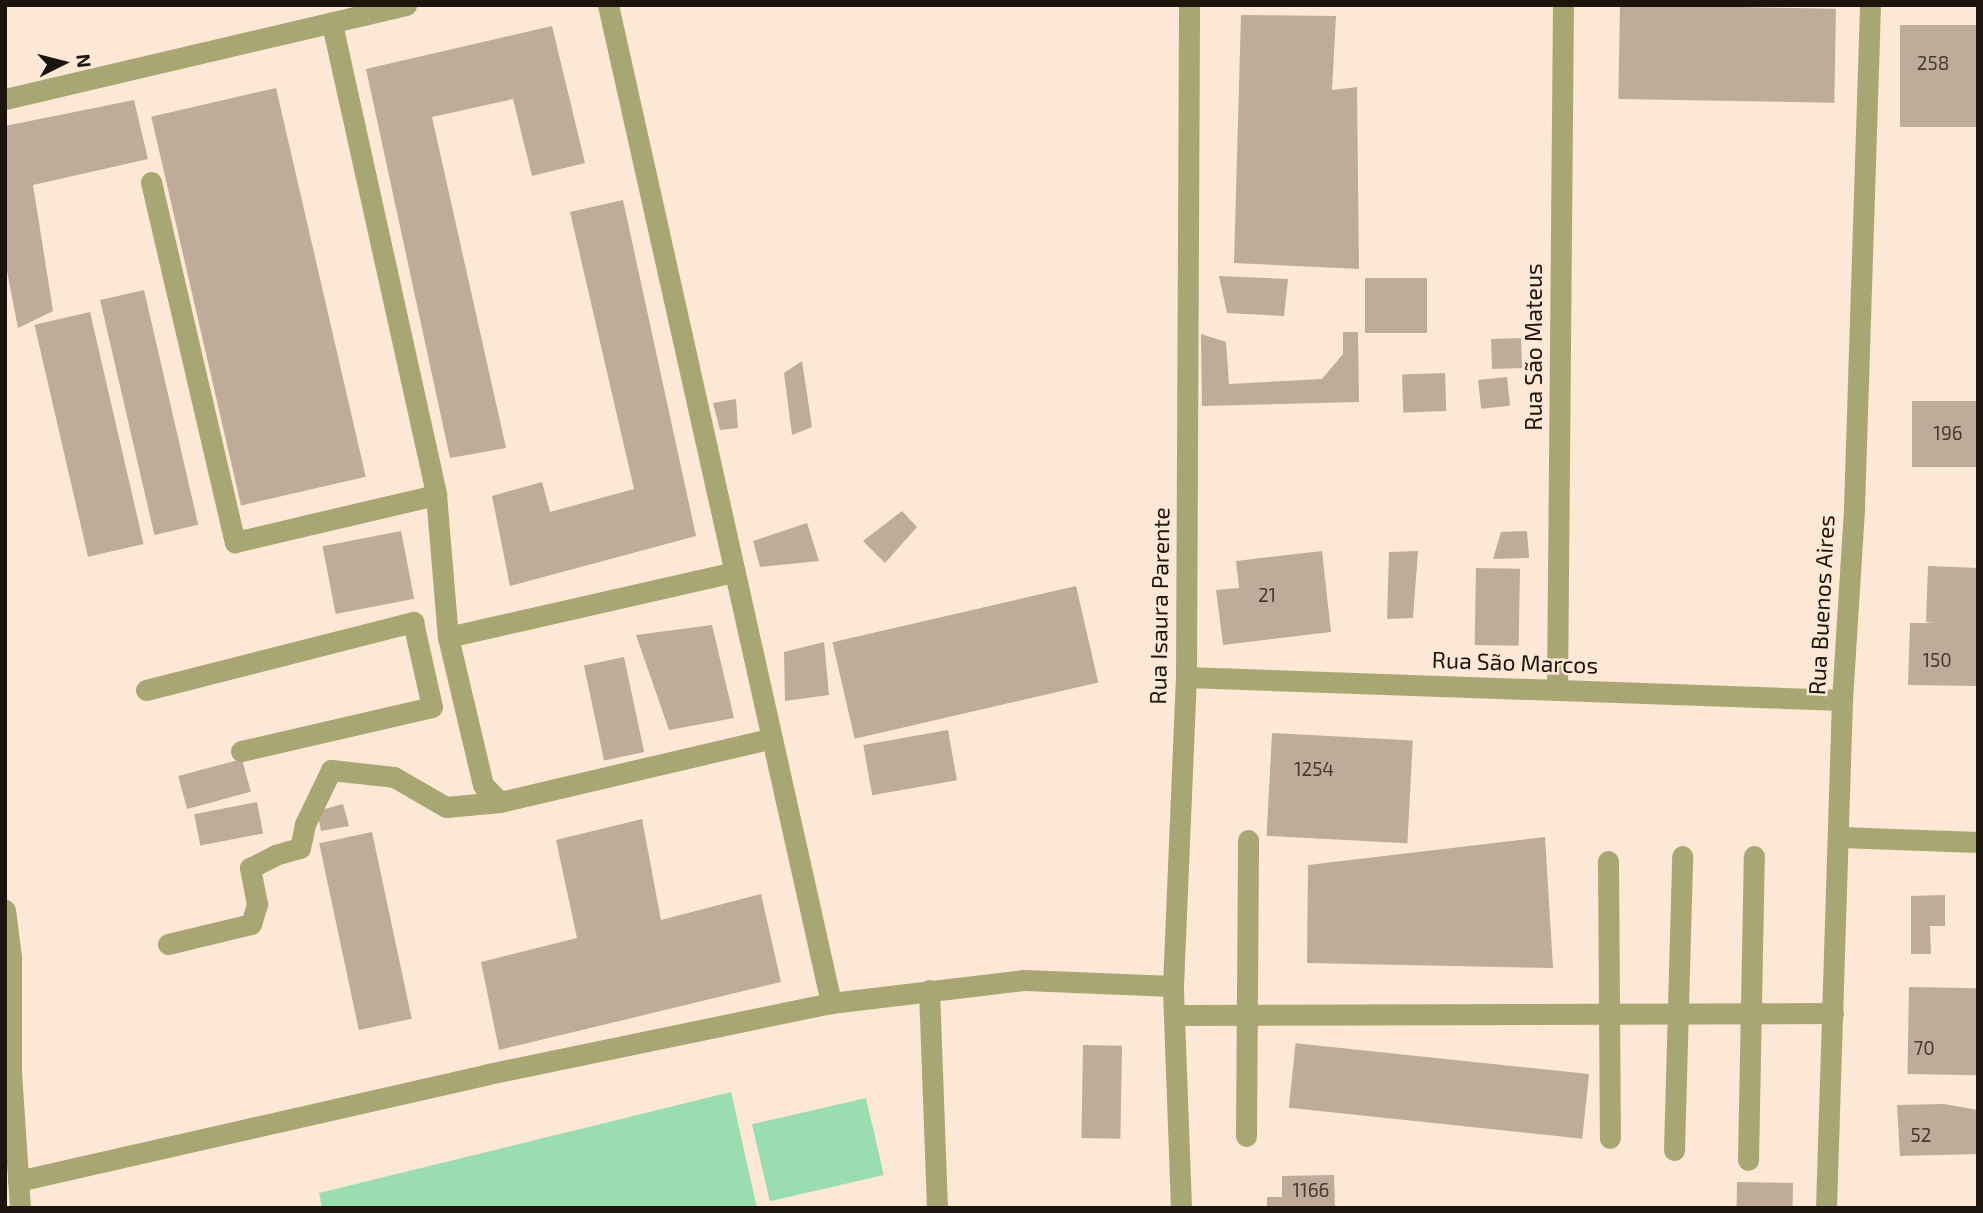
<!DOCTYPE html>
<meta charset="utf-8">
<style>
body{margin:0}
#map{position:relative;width:1983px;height:1213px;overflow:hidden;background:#fce8d4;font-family:"Exo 2",sans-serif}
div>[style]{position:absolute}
.green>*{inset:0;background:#99ddb1;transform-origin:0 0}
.building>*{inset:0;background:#beab99;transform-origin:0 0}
.minor>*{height:21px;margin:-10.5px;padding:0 10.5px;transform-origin:10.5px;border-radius:10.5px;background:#a8a773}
span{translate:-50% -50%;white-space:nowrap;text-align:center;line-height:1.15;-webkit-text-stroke:5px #fce8d4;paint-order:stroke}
.number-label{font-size:19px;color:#443a31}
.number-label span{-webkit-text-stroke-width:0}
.street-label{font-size:23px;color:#1c150e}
.frame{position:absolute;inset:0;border:7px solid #1c150e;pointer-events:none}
.north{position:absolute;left:28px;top:28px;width:70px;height:70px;-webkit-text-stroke:5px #fce8d4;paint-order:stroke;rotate:84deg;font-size:19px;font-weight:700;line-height:28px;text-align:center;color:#1c150e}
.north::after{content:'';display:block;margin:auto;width:24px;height:32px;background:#1c150e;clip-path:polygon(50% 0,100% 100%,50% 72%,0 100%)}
</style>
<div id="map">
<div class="green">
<div style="clip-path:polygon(731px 1092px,757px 1208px,322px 1208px,319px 1193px)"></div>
<div style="left:866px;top:1098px;width:79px;height:117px;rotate:77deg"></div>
</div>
<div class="building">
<div style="left:1620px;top:5px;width:216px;height:94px;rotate:1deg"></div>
<div style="clip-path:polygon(1241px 15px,1336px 16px,1332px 90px,1357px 87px,1359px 269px,1234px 263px)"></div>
<div style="left:1978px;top:25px;width:102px;height:78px;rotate:90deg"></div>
<div style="clip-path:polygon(552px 26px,585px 163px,532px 176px,513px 99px,432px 117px,506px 448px,450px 458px,366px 69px)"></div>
<div style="left:276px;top:88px;width:399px;height:128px;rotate:77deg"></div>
<div style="clip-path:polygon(134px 100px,148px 159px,33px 185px,53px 311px,18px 328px,5px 261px,5px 126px)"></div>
<div style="clip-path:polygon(623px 200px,696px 536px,510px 586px,492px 496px,542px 482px,550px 512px,634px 489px,570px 212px)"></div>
<div style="clip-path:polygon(1219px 276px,1288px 279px,1284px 316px,1227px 313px)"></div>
<div style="left:1365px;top:278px;width:62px;height:55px"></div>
<div style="left:144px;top:290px;width:241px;height:45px;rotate:77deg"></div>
<div style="left:90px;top:312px;width:238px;height:57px;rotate:77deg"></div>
<div style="clip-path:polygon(1343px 332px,1358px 332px,1359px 402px,1202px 406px,1201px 334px,1226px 342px,1229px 384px,1322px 379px,1343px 354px)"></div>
<div style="left:1521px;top:338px;width:30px;height:30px;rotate:88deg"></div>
<div style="clip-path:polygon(802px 361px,812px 427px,792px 435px,784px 373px)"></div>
<div style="left:1445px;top:373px;width:38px;height:43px;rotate:88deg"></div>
<div style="left:1507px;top:377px;width:29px;height:29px;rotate:84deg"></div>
<div style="clip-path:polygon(736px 399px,738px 428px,720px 430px,713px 403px)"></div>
<div style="left:1978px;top:401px;width:66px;height:66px;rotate:90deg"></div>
<div style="clip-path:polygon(902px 511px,917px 527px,885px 563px,863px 541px)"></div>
<div style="clip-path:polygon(807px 523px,819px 561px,760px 567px,753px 541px)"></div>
<div style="left:401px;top:531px;width:69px;height:80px;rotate:79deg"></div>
<div style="clip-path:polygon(1527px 531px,1529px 558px,1493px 559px,1501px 532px)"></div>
<div style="clip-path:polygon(1322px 551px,1331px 632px,1223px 645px,1216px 590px,1239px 588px,1236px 561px)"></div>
<div style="clip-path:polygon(1418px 551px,1413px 618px,1387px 619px,1389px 552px)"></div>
<div style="clip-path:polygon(1928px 566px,1978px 568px,1978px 686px,1908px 685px,1910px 623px,1933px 623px,1926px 622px)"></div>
<div style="left:1476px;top:568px;width:44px;height:77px;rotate:1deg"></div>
<div style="left:1076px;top:586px;width:99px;height:250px;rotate:77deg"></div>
<div style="clip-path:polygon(712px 625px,734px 718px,669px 730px,636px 635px)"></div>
<div style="clip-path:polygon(824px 642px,829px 695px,785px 701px,784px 652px)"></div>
<div style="left:624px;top:657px;width:97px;height:41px;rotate:78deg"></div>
<div style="left:948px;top:730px;width:51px;height:86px;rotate:80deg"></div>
<div style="left:1272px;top:733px;width:141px;height:103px;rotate:3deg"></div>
<div style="left:242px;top:759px;width:34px;height:66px;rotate:75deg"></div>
<div style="left:257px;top:802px;width:32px;height:64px;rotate:79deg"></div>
<div style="clip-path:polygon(343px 804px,349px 826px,321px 831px,317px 811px)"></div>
<div style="clip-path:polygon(642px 819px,661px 920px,761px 894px,781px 982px,499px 1050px,481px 962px,577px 938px,556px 840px)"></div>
<div style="left:372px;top:832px;width:191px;height:54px;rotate:78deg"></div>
<div style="clip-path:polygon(1545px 837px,1553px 968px,1307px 963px,1308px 865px)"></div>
<div style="clip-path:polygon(1945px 895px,1945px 926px,1930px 926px,1931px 954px,1911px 954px,1911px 896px)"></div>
<div style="left:1909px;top:987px;width:69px;height:87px;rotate:1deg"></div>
<div style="left:1083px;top:1045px;width:39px;height:93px;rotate:1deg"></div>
<div style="left:1589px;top:1074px;width:65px;height:295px;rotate:96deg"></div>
<div style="clip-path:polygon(1944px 1104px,1978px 1110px,1978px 1154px,1900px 1156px,1897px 1105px)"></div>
<div style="clip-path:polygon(1334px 1175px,1335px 1208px,1267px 1208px,1267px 1197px,1282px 1197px,1282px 1176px)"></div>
<div style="left:1737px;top:1182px;width:56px;height:26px;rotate:1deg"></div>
</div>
<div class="minor">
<div style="left:608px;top:5px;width:1023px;rotate:77.4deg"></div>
<div style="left:332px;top:24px;width:482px;rotate:77.5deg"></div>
<div style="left:436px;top:495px;width:143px;rotate:85.2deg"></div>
<div style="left:448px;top:637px;width:152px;rotate:76.7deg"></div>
<div style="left:483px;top:785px;width:24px;rotate:45deg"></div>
<div style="left:500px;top:802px;width:279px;rotate:-13.2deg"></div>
<div style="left:5px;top:99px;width:412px;rotate:-13.2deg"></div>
<div style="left:151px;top:182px;width:370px;rotate:76.9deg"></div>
<div style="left:235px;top:542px;width:206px;rotate:-13.2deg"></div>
<div style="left:448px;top:637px;width:294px;rotate:-12.8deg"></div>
<div style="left:1186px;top:677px;width:656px;rotate:2.01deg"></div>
<div style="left:146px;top:690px;width:276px;rotate:-14.3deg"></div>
<div style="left:413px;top:622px;width:87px;rotate:77.4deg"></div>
<div style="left:432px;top:707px;width:196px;rotate:167deg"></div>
<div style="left:1557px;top:690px;width:685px;rotate:-89.5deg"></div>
<div style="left:1839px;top:837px;width:139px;rotate:2.1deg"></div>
<div style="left:1608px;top:861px;width:277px;rotate:89.6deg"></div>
<div style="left:5px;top:910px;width:47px;rotate:82.7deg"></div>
<div style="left:11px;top:957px;width:115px;rotate:90deg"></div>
<div style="left:11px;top:1072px;width:136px;rotate:86.2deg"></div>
<div style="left:168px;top:944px;width:85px;rotate:-13.5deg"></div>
<div style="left:251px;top:924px;width:21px;rotate:-73deg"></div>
<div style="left:257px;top:904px;width:37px;rotate:-101deg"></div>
<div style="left:250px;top:868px;width:28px;rotate:-27deg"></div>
<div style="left:275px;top:855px;width:26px;rotate:-16deg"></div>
<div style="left:300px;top:848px;width:25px;rotate:-78deg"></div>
<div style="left:305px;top:824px;width:60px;rotate:-64.3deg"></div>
<div style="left:331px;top:770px;width:63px;rotate:6.3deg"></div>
<div style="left:394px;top:777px;width:60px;rotate:30deg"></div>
<div style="left:446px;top:807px;width:54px;rotate:-5.3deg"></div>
<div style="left:929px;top:990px;width:218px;rotate:87.9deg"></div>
<div style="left:1174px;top:1015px;width:659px;rotate:-0.17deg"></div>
<div style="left:1246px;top:1136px;width:296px;rotate:-89.6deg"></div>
<div style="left:1674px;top:1150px;width:294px;rotate:-88.4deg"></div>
<div style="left:1748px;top:1160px;width:304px;rotate:-88.9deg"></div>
<div style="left:18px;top:1181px;width:482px;rotate:-12.8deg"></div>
<div style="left:488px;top:1074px;width:350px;rotate:-11.7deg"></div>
<div style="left:831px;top:1003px;width:194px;rotate:-6.8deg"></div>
<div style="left:1024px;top:980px;width:149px;rotate:2.3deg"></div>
<div style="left:1181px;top:1208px;width:222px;rotate:-92.1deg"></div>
<div style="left:1173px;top:986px;width:309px;rotate:-87.6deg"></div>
<div style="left:1186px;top:677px;width:672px;rotate:-89.74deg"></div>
<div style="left:1826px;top:1208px;width:508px;rotate:-88.2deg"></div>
<div style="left:1842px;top:700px;width:193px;rotate:-86.4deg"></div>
<div style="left:1854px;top:507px;width:502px;rotate:-88.17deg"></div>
</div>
<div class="number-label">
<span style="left:1933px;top:63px">258</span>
<span style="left:1948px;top:433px">196</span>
<span style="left:1267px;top:595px">21</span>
<span style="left:1937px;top:660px">150</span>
<span style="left:1314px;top:769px">1254</span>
<span style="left:1924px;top:1048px">70</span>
<span style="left:1921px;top:1135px">52</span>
<span style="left:1311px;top:1190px">1166</span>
</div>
<div class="street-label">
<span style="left:1533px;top:347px;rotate:-90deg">Rua São Mateus</span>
<span style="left:1821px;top:605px;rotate:-87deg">Rua Buenos Aires</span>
<span style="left:1159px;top:606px;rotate:-89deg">Rua Isaura Parente</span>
<span style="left:1515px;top:662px;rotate:2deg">Rua São Marcos</span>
</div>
<div class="frame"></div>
<div class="north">N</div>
</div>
